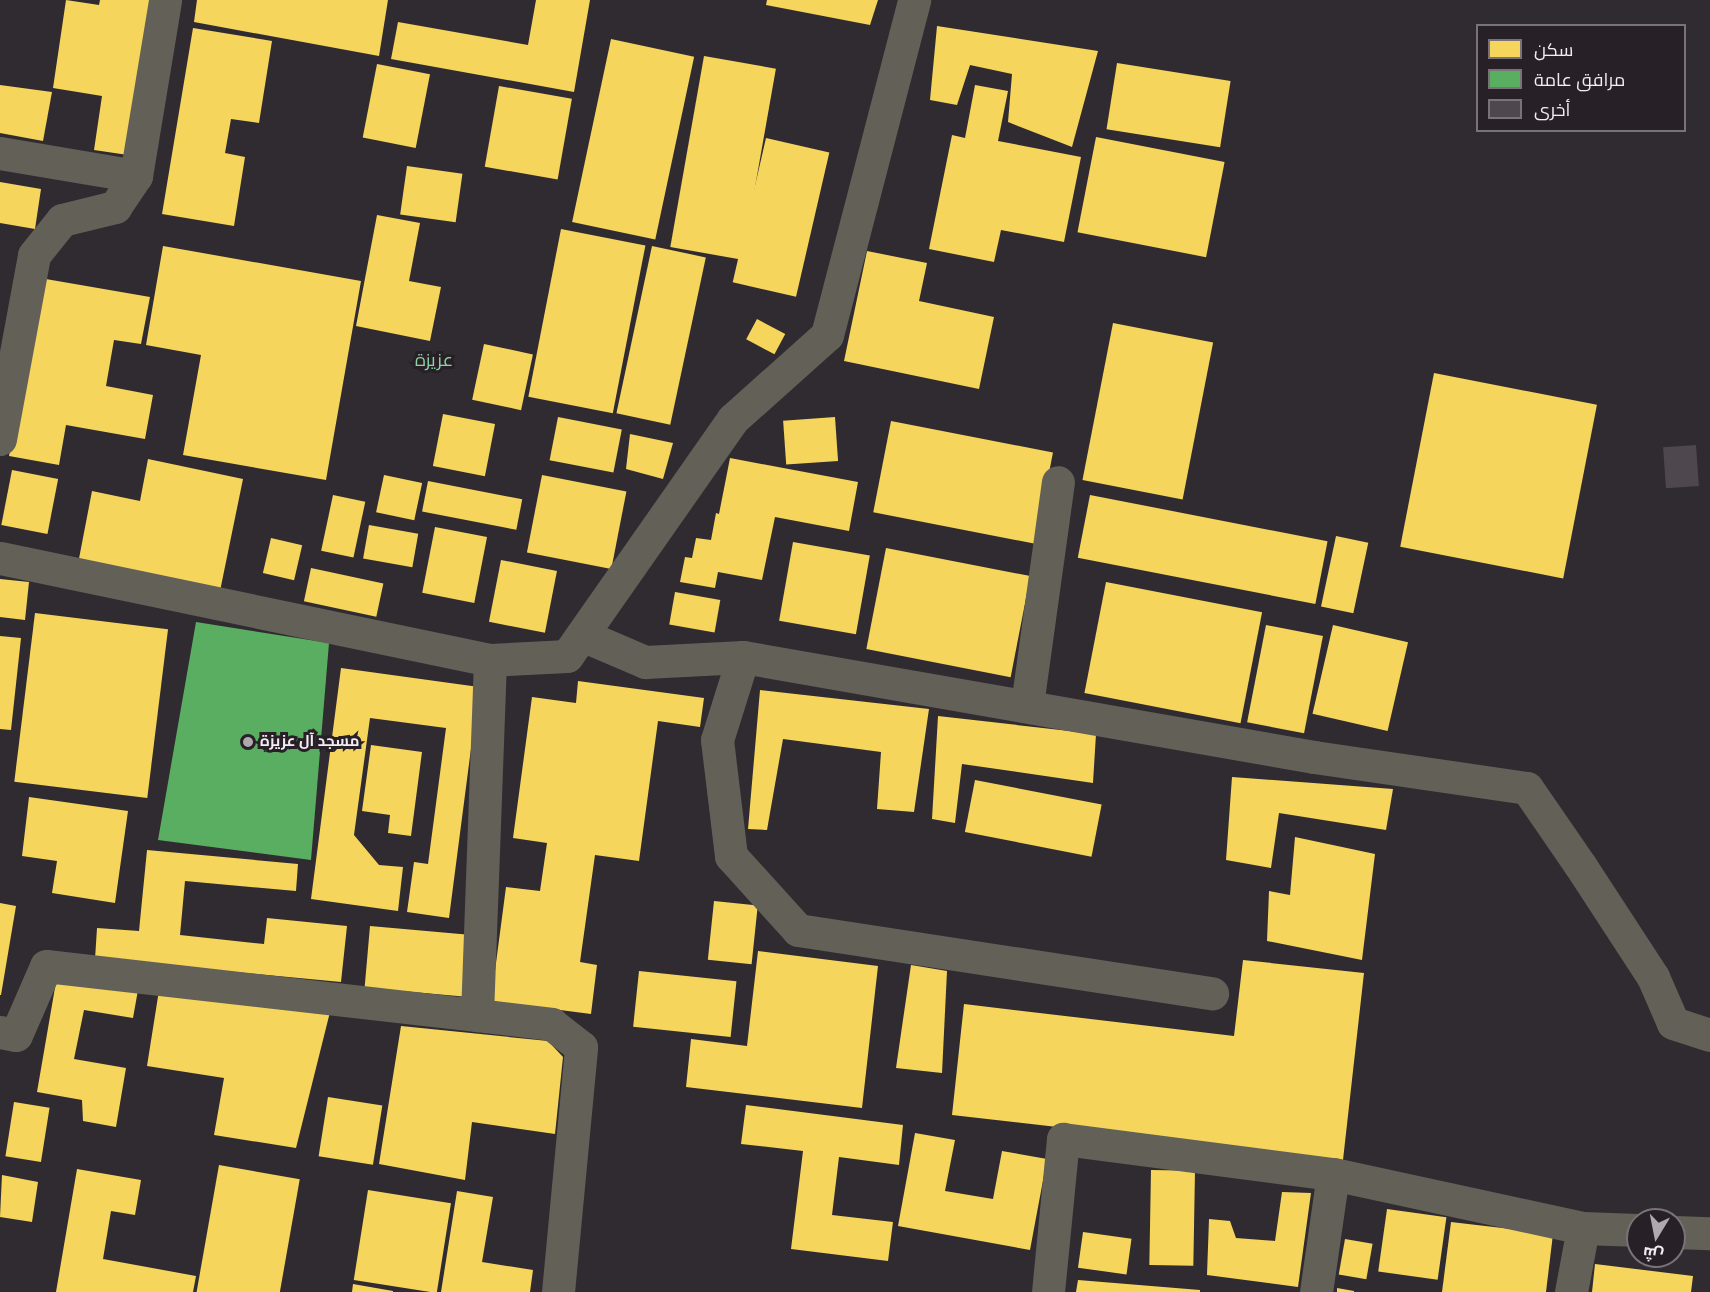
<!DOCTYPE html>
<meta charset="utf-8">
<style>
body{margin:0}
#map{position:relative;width:1710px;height:1292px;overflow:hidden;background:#302b30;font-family:Figtree,Cairo,sans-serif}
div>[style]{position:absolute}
.homes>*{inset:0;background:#f6d55c;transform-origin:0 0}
.public>*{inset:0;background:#5aae61}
.building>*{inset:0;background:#4e474e;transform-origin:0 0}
.minor>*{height:33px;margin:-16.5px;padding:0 16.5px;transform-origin:16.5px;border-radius:16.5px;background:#636057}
.dots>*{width:16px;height:16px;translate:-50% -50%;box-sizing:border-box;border:3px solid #282027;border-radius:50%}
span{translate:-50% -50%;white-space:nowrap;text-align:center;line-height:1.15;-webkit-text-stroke:6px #282027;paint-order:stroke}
.poi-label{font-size:15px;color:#f3edf2;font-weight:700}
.left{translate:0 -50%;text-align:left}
.quarter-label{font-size:18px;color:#8ed4a2}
.legend{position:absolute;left:1476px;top:24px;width:210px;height:108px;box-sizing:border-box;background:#282027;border:2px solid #797278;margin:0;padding:8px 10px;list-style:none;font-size:18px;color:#f3edf2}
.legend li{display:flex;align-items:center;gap:12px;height:30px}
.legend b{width:30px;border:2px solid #797278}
.north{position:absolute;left:1626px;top:1208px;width:60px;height:60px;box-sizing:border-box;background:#282027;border:2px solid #797278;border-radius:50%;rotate:190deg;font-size:16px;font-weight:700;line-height:24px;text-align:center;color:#f3edf2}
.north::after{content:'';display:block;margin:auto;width:21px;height:27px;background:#afa9ae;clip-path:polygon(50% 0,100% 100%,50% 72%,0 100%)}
</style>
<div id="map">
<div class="homes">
<div style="clip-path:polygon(66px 0,99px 5px,100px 0,151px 0,128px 155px,94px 150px,102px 96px,53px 88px)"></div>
<div style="clip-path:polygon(197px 0,388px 0,379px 56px,194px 22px)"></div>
<div style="clip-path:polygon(536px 0,590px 0,574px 92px,391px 59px,398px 22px,528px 45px)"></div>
<div style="clip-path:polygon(767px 0,878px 0,870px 25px,766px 5px)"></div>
<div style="clip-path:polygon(937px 26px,1098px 51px,1072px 147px,1008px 122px,1012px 74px,970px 65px,957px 105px,930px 100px)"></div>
<div style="clip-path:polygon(193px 28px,272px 41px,259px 123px,231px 119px,225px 153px,245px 157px,234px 226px,162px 214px)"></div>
<div style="left:611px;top:39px;width:85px;height:187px;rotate:12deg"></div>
<div style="left:704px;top:56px;width:73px;height:194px;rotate:10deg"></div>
<div style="left:1117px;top:63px;width:115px;height:67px;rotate:9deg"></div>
<div style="left:377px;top:64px;width:54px;height:75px;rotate:11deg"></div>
<div style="clip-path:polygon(0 85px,52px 92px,43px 141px,0 133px)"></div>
<div style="clip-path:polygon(975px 85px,1008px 91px,998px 141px,1081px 157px,1064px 242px,1001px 230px,994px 262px,929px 249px,952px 135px,965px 138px)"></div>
<div style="left:499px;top:86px;width:74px;height:82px;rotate:10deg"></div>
<div style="left:1096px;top:137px;width:131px;height:97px;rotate:11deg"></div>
<div style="left:766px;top:138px;width:65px;height:148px;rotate:13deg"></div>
<div style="left:407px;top:166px;width:56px;height:49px;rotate:8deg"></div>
<div style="clip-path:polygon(0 182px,41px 189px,35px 229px,0 223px)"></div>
<div style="clip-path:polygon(377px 215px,420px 223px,409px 281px,441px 287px,430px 341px,356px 326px)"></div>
<div style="left:561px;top:229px;width:86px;height:171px;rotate:11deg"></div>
<div style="clip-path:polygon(163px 246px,361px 281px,326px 480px,183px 455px,201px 355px,146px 345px)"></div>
<div style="left:652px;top:246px;width:55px;height:171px;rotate:12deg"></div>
<div style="clip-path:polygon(867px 251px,927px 263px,919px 301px,994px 317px,979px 389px,844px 361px)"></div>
<div style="clip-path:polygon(40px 278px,150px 297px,141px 344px,114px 340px,106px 386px,153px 395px,145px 439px,66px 425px,59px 465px,9px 456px)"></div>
<div style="left:757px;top:319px;width:32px;height:23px;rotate:28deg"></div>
<div style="left:1113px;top:323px;width:102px;height:160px;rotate:11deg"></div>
<div style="left:484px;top:344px;width:50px;height:57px;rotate:12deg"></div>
<div style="left:1434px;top:373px;width:166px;height:177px;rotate:11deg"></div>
<div style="left:443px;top:414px;width:53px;height:53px;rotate:11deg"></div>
<div style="left:558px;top:417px;width:65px;height:44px;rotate:11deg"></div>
<div style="left:835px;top:417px;width:44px;height:52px;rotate:86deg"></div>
<div style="left:891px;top:421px;width:165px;height:93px;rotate:11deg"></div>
<div style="clip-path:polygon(630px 434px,673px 443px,663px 479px,626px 469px)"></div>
<div style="clip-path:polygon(730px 458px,858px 482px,849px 531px,775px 517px,762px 580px,718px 572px,715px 588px,680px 582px,685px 557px,692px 558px,696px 538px,711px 540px,716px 513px,719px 514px)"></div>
<div style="clip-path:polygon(148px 459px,243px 479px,219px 596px,77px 569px,92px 491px,140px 501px)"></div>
<div style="left:12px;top:470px;width:47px;height:56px;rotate:11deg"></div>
<div style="left:384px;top:475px;width:39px;height:38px;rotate:12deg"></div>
<div style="left:542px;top:475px;width:86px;height:79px;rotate:11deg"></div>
<div style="left:428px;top:481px;width:96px;height:31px;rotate:11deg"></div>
<div style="left:333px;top:495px;width:33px;height:57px;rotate:12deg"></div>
<div style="left:1090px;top:495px;width:242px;height:64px;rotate:11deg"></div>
<div style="left:369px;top:525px;width:50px;height:34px;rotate:10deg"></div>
<div style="left:435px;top:527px;width:53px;height:67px;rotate:11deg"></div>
<div style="left:1336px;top:536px;width:33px;height:72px;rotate:12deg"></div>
<div style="left:271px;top:538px;width:32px;height:36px;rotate:13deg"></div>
<div style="left:793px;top:542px;width:78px;height:80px;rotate:10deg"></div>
<div style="left:886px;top:548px;width:147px;height:103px;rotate:11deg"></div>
<div style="left:501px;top:560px;width:57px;height:63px;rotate:11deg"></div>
<div style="left:311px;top:568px;width:74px;height:34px;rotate:12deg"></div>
<div style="clip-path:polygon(0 579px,29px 582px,25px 620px,0 617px)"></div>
<div style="left:1106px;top:582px;width:159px;height:113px;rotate:11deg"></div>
<div style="left:675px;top:592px;width:46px;height:33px;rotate:10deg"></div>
<div style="left:35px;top:613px;width:134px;height:170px;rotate:7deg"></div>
<div style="left:1266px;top:625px;width:58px;height:99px;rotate:11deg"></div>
<div style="left:1333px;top:625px;width:77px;height:91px;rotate:13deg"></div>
<div style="clip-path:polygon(0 636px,21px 638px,11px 730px,0 729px)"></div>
<div style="clip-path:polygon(341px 668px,479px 687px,449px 918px,407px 912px,414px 862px,428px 864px,446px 728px,370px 718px,354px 835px,379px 865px,403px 867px,398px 911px,311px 899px)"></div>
<div style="clip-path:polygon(578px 681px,704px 698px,700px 727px,658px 721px,639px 861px,595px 855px,580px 962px,597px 965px,591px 1014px,491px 1001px,506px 887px,540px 891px,547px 843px,513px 838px,532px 697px,576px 703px)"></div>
<div style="clip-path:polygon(760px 690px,929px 709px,914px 812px,877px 809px,881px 752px,783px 739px,767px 830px,748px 829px)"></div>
<div style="clip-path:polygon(938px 716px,1096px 734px,1093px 783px,962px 764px,955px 823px,932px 819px)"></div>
<div style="clip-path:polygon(371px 745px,422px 752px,411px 836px,388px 833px,390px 815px,362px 811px)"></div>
<div style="clip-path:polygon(1232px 777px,1393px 789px,1386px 830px,1279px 813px,1271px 868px,1226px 860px)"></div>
<div style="left:975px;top:780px;width:129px;height:53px;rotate:11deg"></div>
<div style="clip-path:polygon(29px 797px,128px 811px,115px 903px,52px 893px,57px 861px,22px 856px)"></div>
<div style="clip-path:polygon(1295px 837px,1375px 854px,1362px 960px,1267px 941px,1269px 891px,1290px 895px)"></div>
<div style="clip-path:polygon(147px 850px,298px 864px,296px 891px,185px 881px,180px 935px,264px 944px,267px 918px,347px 926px,341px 982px,95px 959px,97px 928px,139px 931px)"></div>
<div style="left:714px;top:901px;width:44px;height:59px;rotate:6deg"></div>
<div style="clip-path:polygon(0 903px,16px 906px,1px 995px,0 995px)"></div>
<div style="left:370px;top:926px;width:99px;height:62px;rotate:5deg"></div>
<div style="clip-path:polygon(758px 951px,878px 966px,862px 1108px,686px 1087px,691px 1039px,747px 1046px)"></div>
<div style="clip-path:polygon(1243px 960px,1364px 973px,1343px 1160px,952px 1115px,964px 1004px,1234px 1036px)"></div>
<div style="clip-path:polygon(911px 965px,947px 971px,942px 1073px,896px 1068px)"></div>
<div style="left:639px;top:971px;width:98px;height:56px;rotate:6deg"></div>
<div style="clip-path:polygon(57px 976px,138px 990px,133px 1018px,84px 1010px,74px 1059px,126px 1068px,116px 1127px,83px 1121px,82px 1100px,37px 1092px)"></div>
<div style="clip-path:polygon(160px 984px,330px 1012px,296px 1148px,214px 1135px,224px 1078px,147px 1066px)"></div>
<div style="clip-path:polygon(401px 1026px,548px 1041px,563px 1057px,555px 1134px,472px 1122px,465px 1180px,379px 1164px)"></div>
<div style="left:328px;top:1097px;width:55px;height:60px;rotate:9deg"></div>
<div style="left:14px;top:1102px;width:36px;height:55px;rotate:9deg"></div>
<div style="clip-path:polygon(746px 1105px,903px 1125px,899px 1165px,839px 1157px,832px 1215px,893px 1222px,888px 1261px,791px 1249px,803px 1151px,741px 1144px)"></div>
<div style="clip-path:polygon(915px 1133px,955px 1140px,945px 1191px,993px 1199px,1002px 1151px,1047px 1159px,1030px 1250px,898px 1226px)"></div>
<div style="left:219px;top:1165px;width:82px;height:129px;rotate:10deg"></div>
<div style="clip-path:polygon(77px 1169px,141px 1180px,135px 1215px,111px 1211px,103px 1259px,196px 1276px,193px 1292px,56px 1292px)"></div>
<div style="left:1151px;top:1170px;width:44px;height:95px;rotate:1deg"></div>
<div style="clip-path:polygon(2px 1175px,38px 1182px,32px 1222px,0 1217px)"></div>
<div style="left:368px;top:1190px;width:84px;height:91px;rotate:9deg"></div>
<div style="clip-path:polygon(457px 1191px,493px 1197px,482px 1262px,533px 1270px,530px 1292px,441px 1292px)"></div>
<div style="clip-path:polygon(1282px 1192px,1311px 1193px,1298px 1287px,1207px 1275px,1209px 1219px,1230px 1221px,1236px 1238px,1275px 1241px)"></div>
<div style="left:1387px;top:1209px;width:60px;height:63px;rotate:8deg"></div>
<div style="clip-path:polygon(1451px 1222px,1553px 1234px,1546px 1292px,1442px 1292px)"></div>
<div style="left:1083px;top:1232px;width:49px;height:36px;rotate:8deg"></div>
<div style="left:1345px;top:1239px;width:28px;height:36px;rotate:10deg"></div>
<div style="clip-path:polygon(1595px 1264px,1693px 1276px,1691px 1292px,1592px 1292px)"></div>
<div style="clip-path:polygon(1078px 1280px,1200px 1290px,1200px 1292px,1076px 1292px)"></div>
<div style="clip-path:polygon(353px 1284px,393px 1291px,393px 1292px,352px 1292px)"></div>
<div style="clip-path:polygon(1337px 1288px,1354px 1291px,1354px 1292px,1337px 1292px)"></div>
</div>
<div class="public">
<div style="clip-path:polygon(196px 622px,329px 643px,311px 860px,158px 840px)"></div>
</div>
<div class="building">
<div style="left:1696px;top:445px;width:41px;height:33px;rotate:86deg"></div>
</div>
<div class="minor">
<div style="left:0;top:153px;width:138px;rotate:9.6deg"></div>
<div style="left:0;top:439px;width:187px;rotate:-79.5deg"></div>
<div style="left:34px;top:255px;width:45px;rotate:-51.3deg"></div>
<div style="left:62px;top:220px;width:55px;rotate:-13.8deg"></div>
<div style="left:115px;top:207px;width:37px;rotate:-56deg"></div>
<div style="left:136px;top:176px;width:178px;rotate:-80.6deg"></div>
<div style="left:0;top:558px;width:501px;rotate:11.76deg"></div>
<div style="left:582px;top:635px;width:69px;rotate:23.2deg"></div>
<div style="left:645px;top:662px;width:98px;rotate:-2.9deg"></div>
<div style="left:743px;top:657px;width:580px;rotate:9.93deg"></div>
<div style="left:1314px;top:757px;width:215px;rotate:8.3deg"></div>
<div style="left:1527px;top:788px;width:93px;rotate:55.5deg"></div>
<div style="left:1580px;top:865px;width:134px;rotate:56.9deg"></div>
<div style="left:1653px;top:977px;width:50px;rotate:66.5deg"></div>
<div style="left:1673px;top:1023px;width:39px;rotate:18deg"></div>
<div style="left:743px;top:657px;width:87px;rotate:107.4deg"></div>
<div style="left:717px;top:740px;width:117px;rotate:83.1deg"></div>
<div style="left:731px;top:856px;width:100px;rotate:47.8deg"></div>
<div style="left:798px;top:930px;width:419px;rotate:8.7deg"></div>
<div style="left:1027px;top:705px;width:225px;rotate:-82.1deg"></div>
<div style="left:0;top:1032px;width:16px;rotate:11deg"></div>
<div style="left:16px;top:1035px;width:75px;rotate:-66.5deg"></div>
<div style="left:46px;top:966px;width:434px;rotate:6.5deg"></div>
<div style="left:1674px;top:1232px;width:36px;rotate:2deg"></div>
<div style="left:558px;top:1292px;width:246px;rotate:-84.6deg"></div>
<div style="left:581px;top:1047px;width:37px;rotate:-142deg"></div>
<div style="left:552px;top:1024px;width:76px;rotate:-173.2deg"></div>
<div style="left:477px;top:1015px;width:355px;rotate:-87.9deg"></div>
<div style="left:490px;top:660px;width:77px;rotate:-3deg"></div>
<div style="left:567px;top:656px;width:289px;rotate:-55deg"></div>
<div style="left:733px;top:419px;width:126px;rotate:-41.8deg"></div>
<div style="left:827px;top:335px;width:346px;rotate:-75.4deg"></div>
<div style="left:1048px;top:1292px;width:154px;rotate:-84.4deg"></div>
<div style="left:1063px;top:1139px;width:272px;rotate:7.4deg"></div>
<div style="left:1333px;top:1174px;width:256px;rotate:12.2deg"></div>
<div style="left:1583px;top:1228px;width:55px;rotate:2.1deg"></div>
<div style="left:1316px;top:1292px;width:119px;rotate:-81.8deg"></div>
<div style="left:1571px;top:1292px;width:65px;rotate:-79.4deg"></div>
</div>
<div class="dots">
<div style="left:248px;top:742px;background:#afa9ae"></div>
</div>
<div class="poi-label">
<span class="left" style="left:260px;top:742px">مسجد آل عزيزة</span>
</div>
<div class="quarter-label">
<span style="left:434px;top:360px">عزيزة</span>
</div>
<ul class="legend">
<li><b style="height:16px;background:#f6d55c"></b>سكن</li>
<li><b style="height:16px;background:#5aae61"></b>مرافق عامة</li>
<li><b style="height:16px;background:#4e474e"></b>أخرى</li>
</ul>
<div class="north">ش</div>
</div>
